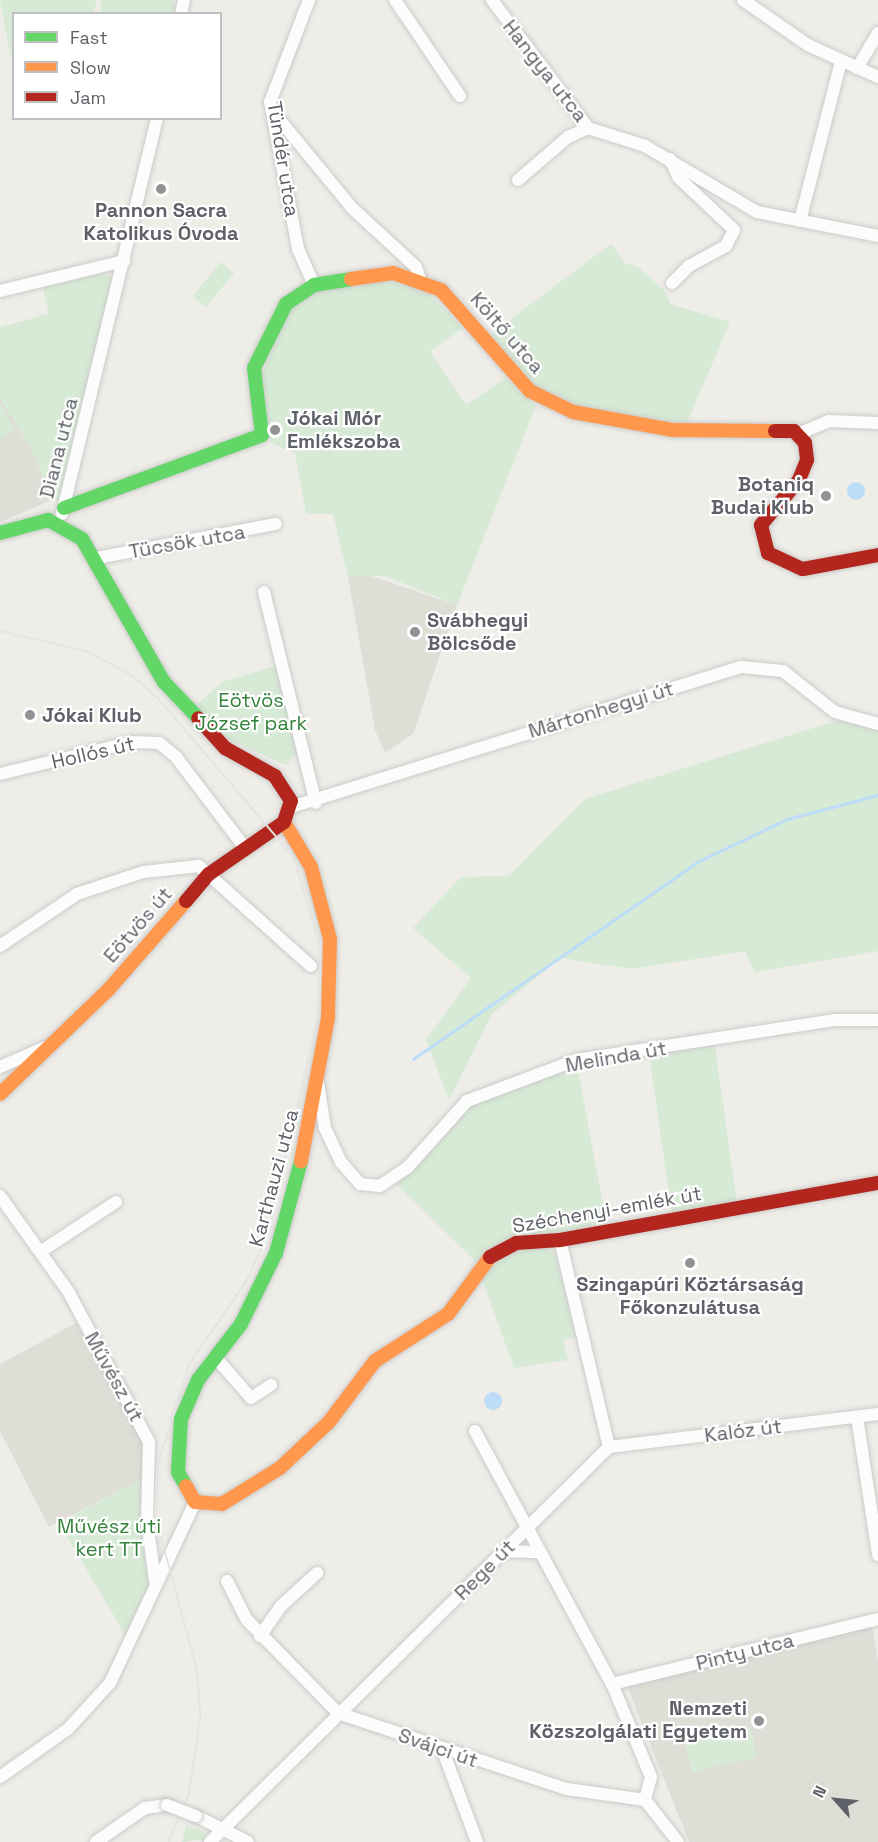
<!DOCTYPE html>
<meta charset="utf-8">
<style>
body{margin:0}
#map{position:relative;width:878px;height:1842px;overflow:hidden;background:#eeede8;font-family:"Space Grotesk",sans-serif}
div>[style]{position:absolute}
.education>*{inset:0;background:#deddd6}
.green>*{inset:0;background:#d6ead5;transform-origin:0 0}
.water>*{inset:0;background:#bcdcf8}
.round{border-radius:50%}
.stream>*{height:3px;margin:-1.5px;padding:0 1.5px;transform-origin:1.5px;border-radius:1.5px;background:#bcdcf8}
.roads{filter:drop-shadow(0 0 2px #cbcbca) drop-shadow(0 0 2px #cbcbca)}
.street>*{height:12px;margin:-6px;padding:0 6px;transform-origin:6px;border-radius:6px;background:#fcfcfc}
.fast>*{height:14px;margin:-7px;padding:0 7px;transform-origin:7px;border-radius:7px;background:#63d668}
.slow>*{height:14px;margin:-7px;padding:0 7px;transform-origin:7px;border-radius:7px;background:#ff974d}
.jam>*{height:14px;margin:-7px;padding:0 7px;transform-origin:7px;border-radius:7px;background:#b3261e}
.tram>*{height:1.5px;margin:-0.75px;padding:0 0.75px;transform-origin:0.75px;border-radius:0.75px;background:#e4e4e4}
.bridges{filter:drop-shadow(0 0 2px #cbcbca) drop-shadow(0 0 2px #cbcbca)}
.street-bridge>*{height:12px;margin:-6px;padding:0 6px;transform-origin:6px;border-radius:6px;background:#fcfcfc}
.dots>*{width:16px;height:16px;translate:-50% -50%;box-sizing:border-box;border:3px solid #fff;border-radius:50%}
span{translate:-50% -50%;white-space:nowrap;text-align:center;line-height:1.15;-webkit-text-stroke:4.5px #fff;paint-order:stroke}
.street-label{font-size:20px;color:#5e6167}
.poi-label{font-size:20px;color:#5e6167;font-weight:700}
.left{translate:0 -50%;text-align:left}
.right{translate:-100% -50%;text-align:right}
.park-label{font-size:20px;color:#32823a}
.legend{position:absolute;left:12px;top:12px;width:210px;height:108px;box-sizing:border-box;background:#fff;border:2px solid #bfc0c2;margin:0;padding:8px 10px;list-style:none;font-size:18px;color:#5e6167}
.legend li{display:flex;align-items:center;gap:12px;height:30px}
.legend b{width:30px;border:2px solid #bfc0c2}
.north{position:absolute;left:806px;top:1770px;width:60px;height:60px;-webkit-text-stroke:4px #fff;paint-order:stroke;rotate:297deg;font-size:16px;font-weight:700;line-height:24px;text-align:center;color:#5e6167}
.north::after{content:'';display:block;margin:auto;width:21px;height:27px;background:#5e6167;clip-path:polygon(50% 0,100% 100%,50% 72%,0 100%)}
</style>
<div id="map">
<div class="education">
<div style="clip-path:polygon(0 398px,32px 450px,52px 500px,0 522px)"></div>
<div style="clip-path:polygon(365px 574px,457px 605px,413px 734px,385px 753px,375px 730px,348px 577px)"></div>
<div style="clip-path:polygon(76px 1323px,144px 1441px,147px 1476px,49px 1527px,0 1431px,0 1364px)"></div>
<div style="clip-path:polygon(872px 1626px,878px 1661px,878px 1842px,689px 1842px,627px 1686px)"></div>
</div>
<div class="green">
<div style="clip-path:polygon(0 0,97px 0,93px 13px,14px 14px,11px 59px)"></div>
<div style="left:101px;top:0;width:73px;height:13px"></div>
<div style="clip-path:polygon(611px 244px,626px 264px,637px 266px,665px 291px,670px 304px,730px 322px,685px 427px,596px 413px,532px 385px,491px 334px)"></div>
<div style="left:221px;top:262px;width:17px;height:44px;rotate:40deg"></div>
<div style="clip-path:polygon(104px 273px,114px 279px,61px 500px,53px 502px,32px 450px,0 398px,0 327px,49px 314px,43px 288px)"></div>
<div style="clip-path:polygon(388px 281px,425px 290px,463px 328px,430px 351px,466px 405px,506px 378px,536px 406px,457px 605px,385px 576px,348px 577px,333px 514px,306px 514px,295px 453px,271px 443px,261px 376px,289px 312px,320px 291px)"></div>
<div style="clip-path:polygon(0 402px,15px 431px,0 439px)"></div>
<div style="clip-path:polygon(278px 665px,297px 753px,286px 765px,227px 739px,194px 707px,222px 682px)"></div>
<div style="clip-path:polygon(836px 721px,878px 727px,878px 951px,755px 972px,745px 951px,632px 969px,560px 958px,492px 1014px,449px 1100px,426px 1040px,471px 978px,413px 928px,461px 877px,509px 876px,585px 799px)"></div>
<div style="left:714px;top:1040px;width:168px;height:66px;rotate:82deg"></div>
<div style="clip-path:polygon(576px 1060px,608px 1231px,475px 1261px,393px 1181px,458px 1109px)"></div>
<div style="clip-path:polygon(537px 1243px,555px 1253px,576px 1336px,563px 1340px,568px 1360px,514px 1368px,481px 1276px,491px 1262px)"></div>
<div style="clip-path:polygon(147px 1476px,150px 1584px,129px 1641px,59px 1523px)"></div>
<div style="left:750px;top:1726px;width:32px;height:67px;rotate:77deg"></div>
<div style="clip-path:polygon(186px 1825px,204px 1832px,208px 1839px,182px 1842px)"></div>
</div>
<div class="water">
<div class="round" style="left:847px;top:482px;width:18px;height:18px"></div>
<div class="round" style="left:484px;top:1392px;width:18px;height:18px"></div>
</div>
<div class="stream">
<div style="left:413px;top:1059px;width:346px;rotate:-34.7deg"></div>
<div style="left:697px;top:862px;width:100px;rotate:-25.5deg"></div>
<div style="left:787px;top:819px;width:94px;rotate:-14.8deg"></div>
</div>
<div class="roads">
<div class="street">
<div style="left:309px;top:0;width:109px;rotate:110.9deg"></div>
<div style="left:270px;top:102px;width:150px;rotate:79.2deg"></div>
<div style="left:298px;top:249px;width:39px;rotate:66deg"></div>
<div style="left:395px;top:0;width:116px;rotate:55.9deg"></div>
<div style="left:492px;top:0;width:160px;rotate:53.1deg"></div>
<div style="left:588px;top:128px;width:60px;rotate:17.5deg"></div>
<div style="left:645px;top:146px;width:130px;rotate:30.5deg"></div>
<div style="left:757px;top:212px;width:123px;rotate:11.2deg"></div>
<div style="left:743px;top:0;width:79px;rotate:34.7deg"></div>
<div style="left:808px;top:45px;width:77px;rotate:24.6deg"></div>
<div style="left:181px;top:14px;width:14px;rotate:-78deg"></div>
<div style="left:857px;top:68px;width:41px;rotate:-59deg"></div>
<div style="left:274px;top:113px;width:123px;rotate:50.6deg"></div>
<div style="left:352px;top:208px;width:87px;rotate:42.7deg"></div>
<div style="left:416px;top:267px;width:13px;rotate:72deg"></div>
<div style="left:670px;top:159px;width:21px;rotate:65deg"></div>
<div style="left:679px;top:178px;width:76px;rotate:43.4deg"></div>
<div style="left:734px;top:230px;width:18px;rotate:117deg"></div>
<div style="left:726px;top:246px;width:42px;rotate:151.6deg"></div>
<div style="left:689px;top:266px;width:24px;rotate:135deg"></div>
<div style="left:518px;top:180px;width:66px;rotate:-40.7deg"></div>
<div style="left:568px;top:137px;width:22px;rotate:-24deg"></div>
<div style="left:800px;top:221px;width:165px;rotate:-75.6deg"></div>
<div style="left:0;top:291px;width:128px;rotate:-13.6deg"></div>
<div style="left:798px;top:434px;width:33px;rotate:-23deg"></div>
<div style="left:828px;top:421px;width:50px;rotate:2.3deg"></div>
<div style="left:62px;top:514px;width:407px;rotate:-76.5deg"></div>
<div style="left:97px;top:558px;width:182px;rotate:-10.8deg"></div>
<div style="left:264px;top:592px;width:217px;rotate:76.2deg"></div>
<div style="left:0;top:774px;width:136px;rotate:-13.6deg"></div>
<div style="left:132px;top:742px;width:27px;rotate:2deg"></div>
<div style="left:159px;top:743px;width:22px;rotate:39deg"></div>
<div style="left:176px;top:757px;width:114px;rotate:52.8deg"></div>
<div style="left:291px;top:807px;width:471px;rotate:-17.3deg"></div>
<div style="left:741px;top:667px;width:42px;rotate:5.4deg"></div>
<div style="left:783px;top:671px;width:66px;rotate:38.3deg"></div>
<div style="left:835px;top:712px;width:45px;rotate:15.6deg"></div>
<div style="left:0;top:946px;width:93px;rotate:-34deg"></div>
<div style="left:77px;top:894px;width:70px;rotate:-18.4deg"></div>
<div style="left:143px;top:872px;width:56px;rotate:-6.1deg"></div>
<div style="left:199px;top:866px;width:150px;rotate:41.8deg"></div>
<div style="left:0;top:1067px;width:55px;rotate:-23.7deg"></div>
<div style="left:318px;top:1083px;width:46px;rotate:81.2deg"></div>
<div style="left:325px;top:1128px;width:38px;rotate:65deg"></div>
<div style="left:341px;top:1162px;width:29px;rotate:49deg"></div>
<div style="left:360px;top:1184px;width:20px;rotate:6deg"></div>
<div style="left:380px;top:1186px;width:34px;rotate:-34deg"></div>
<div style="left:408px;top:1167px;width:89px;rotate:-48.2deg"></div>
<div style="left:467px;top:1101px;width:116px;rotate:-20.6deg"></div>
<div style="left:576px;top:1060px;width:261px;rotate:-8.8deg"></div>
<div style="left:834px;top:1020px;width:44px"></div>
<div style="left:0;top:1196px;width:117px;rotate:54.4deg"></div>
<div style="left:68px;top:1291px;width:171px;rotate:61.8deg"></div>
<div style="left:149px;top:1442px;width:78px;rotate:91.5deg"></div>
<div style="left:147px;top:1520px;width:62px;rotate:82.5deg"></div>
<div style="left:560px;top:1240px;width:213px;rotate:76.7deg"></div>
<div style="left:40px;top:1252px;width:91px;rotate:-33.3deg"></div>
<div style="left:216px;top:1358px;width:53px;rotate:48.8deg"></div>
<div style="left:251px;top:1398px;width:24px;rotate:-33deg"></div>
<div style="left:857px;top:1417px;width:140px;rotate:81.3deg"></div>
<div style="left:475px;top:1431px;width:288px;rotate:61.6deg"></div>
<div style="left:612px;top:1684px;width:101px;rotate:67.2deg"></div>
<div style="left:651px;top:1777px;width:24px;rotate:105deg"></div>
<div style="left:609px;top:1447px;width:271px;rotate:-7deg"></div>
<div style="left:504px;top:1551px;width:36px;rotate:2deg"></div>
<div style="left:227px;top:1581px;width:44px;rotate:62.9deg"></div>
<div style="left:247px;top:1620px;width:130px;rotate:45.6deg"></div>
<div style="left:338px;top:1713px;width:241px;rotate:18.4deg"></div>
<div style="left:567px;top:1789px;width:79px;rotate:8deg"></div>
<div style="left:260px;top:1636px;width:37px;rotate:-55deg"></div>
<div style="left:281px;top:1606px;width:49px;rotate:-42.5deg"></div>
<div style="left:612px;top:1684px;width:274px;rotate:-13.7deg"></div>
<div style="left:443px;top:1751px;width:97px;rotate:69.5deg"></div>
<div style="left:0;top:1777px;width:83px;rotate:-35.2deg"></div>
<div style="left:68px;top:1729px;width:62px;rotate:-47.6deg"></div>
<div style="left:110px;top:1683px;width:200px;rotate:-64.8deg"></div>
<div style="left:645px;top:1800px;width:53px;rotate:51.8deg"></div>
<div style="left:196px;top:1816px;width:58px;rotate:26.6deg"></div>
<div style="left:96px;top:1842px;width:60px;rotate:-34.8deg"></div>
<div style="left:145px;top:1808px;width:22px;rotate:-8deg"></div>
<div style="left:210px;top:1842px;width:561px;rotate:-44.71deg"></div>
</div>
<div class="fast">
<div style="left:64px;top:508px;width:211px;rotate:-20.2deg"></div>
<div style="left:262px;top:435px;width:67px;rotate:-96.8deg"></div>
<div style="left:254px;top:368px;width:72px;rotate:-63.4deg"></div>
<div style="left:286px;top:304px;width:34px;rotate:-34deg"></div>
<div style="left:314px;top:285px;width:37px;rotate:-9deg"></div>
<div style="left:0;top:533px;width:50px;rotate:-15.2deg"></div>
<div style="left:48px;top:520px;width:39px;rotate:29deg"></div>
<div style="left:82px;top:539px;width:165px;rotate:60.2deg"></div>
<div style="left:164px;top:682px;width:50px;rotate:46.6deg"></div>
<div style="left:186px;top:1486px;width:16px;rotate:-120deg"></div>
<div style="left:178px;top:1472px;width:53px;rotate:-86.8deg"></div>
<div style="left:181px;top:1419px;width:43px;rotate:-66.4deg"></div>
<div style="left:198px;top:1380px;width:71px;rotate:-52.5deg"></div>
<div style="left:241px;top:1324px;width:79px;rotate:-63.8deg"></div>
<div style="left:276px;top:1253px;width:95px;rotate:-74.8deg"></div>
</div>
<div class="slow">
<div style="left:351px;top:279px;width:42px;rotate:-8.1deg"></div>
<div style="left:393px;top:273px;width:51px;rotate:19.5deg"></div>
<div style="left:441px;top:290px;width:135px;rotate:48.6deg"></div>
<div style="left:530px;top:391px;width:48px;rotate:26deg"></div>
<div style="left:573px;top:412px;width:102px;rotate:10.2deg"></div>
<div style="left:673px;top:430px;width:102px;rotate:0.6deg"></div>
<div style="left:284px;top:822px;width:52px;rotate:59deg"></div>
<div style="left:311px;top:867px;width:74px;rotate:75.2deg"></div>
<div style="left:330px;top:939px;width:79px;rotate:91.5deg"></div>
<div style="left:328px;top:1018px;width:146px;rotate:100.7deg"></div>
<div style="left:0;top:1094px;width:151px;rotate:-43.9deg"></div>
<div style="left:109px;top:989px;width:117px;rotate:-48.8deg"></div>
<div style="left:186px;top:1486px;width:18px;rotate:61deg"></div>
<div style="left:195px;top:1502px;width:27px;rotate:4deg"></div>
<div style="left:222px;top:1504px;width:68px;rotate:-31.8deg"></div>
<div style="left:280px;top:1468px;width:67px;rotate:-43.2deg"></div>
<div style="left:329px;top:1422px;width:76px;rotate:-53deg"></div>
<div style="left:375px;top:1361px;width:87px;rotate:-32.8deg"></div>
<div style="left:448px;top:1314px;width:71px;rotate:-53.6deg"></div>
</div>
<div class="jam">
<div style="left:775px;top:431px;width:19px"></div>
<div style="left:794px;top:431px;width:16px;rotate:47deg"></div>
<div style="left:805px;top:443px;width:17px;rotate:83deg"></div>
<div style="left:807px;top:460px;width:22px;rotate:112deg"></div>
<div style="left:799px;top:480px;width:59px;rotate:130.2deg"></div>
<div style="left:761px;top:525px;width:29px;rotate:76deg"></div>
<div style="left:768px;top:553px;width:38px;rotate:25deg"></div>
<div style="left:803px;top:569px;width:76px;rotate:-10.6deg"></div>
<div style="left:186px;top:901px;width:35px;rotate:-50deg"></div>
<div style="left:209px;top:874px;width:91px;rotate:-34.7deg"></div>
<div style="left:284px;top:822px;width:22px;rotate:-72deg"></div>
<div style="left:291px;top:801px;width:30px;rotate:-123deg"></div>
<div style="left:275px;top:776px;width:57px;rotate:-150.8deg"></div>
<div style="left:225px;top:748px;width:40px;rotate:-132deg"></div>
<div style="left:490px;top:1257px;width:30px;rotate:-28deg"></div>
<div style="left:516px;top:1243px;width:44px;rotate:-3.9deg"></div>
<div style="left:560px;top:1240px;width:323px;rotate:-10.2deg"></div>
</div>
</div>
<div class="tram">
<div style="left:0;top:631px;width:88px;rotate:13.1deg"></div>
<div style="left:86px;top:651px;width:52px;rotate:27.6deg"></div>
<div style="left:132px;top:675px;width:35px;rotate:41deg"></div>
<div style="left:158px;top:698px;width:209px;rotate:49.5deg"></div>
<div style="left:294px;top:857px;width:96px;rotate:73.6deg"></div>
<div style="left:321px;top:949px;width:60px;rotate:91deg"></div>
<div style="left:320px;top:1009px;width:228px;rotate:102.7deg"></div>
<div style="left:270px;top:1231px;width:57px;rotate:114.8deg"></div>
<div style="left:246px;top:1283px;width:98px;rotate:124.7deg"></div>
<div style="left:190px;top:1364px;width:106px;rotate:107.6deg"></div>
<div style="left:158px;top:1465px;width:48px;rotate:93.6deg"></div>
<div style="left:155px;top:1513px;width:162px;rotate:74.9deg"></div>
<div style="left:197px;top:1669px;width:48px;rotate:85.2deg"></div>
<div style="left:201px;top:1717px;width:79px;rotate:98.7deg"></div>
<div style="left:189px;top:1795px;width:51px;rotate:113.1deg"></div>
</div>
<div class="bridges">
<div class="street-bridge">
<div style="left:167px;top:1805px;width:31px;rotate:21deg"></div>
</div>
</div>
<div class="dots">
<div style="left:161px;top:189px;background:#909294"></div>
<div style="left:275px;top:430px;background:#909294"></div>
<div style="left:826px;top:496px;background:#909294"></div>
<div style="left:415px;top:632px;background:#909294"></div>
<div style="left:30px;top:715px;background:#909294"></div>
<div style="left:690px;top:1263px;background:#909294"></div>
<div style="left:759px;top:1721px;background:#909294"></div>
</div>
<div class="street-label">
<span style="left:545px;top:71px;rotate:52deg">Hangya utca</span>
<span style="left:283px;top:159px;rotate:81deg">Tündér utca</span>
<span style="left:507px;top:333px;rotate:49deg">Költő utca</span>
<span style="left:59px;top:448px;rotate:-76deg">Diana utca</span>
<span style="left:187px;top:542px;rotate:-10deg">Tücsök utca</span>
<span style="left:601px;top:710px;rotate:-17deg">Mártonhegyi út</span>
<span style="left:93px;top:753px;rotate:-13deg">Hollós út</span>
<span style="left:138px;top:925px;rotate:-49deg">Eötvös út</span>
<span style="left:616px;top:1057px;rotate:-10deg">Melinda út</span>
<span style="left:274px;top:1178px;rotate:-75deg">Karthauzi utca</span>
<span style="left:607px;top:1210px;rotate:-10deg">Széchenyi-emlék út</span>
<span style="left:114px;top:1377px;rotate:61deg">Művész út</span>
<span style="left:743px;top:1431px;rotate:-7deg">Kalóz út</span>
<span style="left:485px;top:1570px;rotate:-45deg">Rege út</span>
<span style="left:745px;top:1652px;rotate:-14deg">Pinty utca</span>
<span style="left:438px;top:1748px;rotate:19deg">Svájci út</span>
</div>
<div class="poi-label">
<span style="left:161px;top:222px">Pannon Sacra<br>Katolikus Óvoda</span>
<span class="left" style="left:287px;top:430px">Jókai Mór<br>Emlékszoba</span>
<span class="right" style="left:814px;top:496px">Botaniq<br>Budai Klub</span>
<span class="left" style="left:427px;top:632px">Svábhegyi<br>Bölcsőde</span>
<span class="left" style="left:42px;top:715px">Jókai Klub</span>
<span style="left:690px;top:1296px">Szingapúri Köztársaság<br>Főkonzulátusa</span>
<span class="right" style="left:747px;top:1720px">Nemzeti<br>Közszolgálati Egyetem</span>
</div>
<div class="park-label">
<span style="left:251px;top:712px">Eötvös<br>József park</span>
<span style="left:109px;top:1538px">Művész úti<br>kert TT</span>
</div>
<ul class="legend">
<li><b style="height:8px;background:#63d668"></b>Fast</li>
<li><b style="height:8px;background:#ff974d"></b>Slow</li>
<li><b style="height:8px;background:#b3261e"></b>Jam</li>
</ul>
<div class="north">N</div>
</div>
